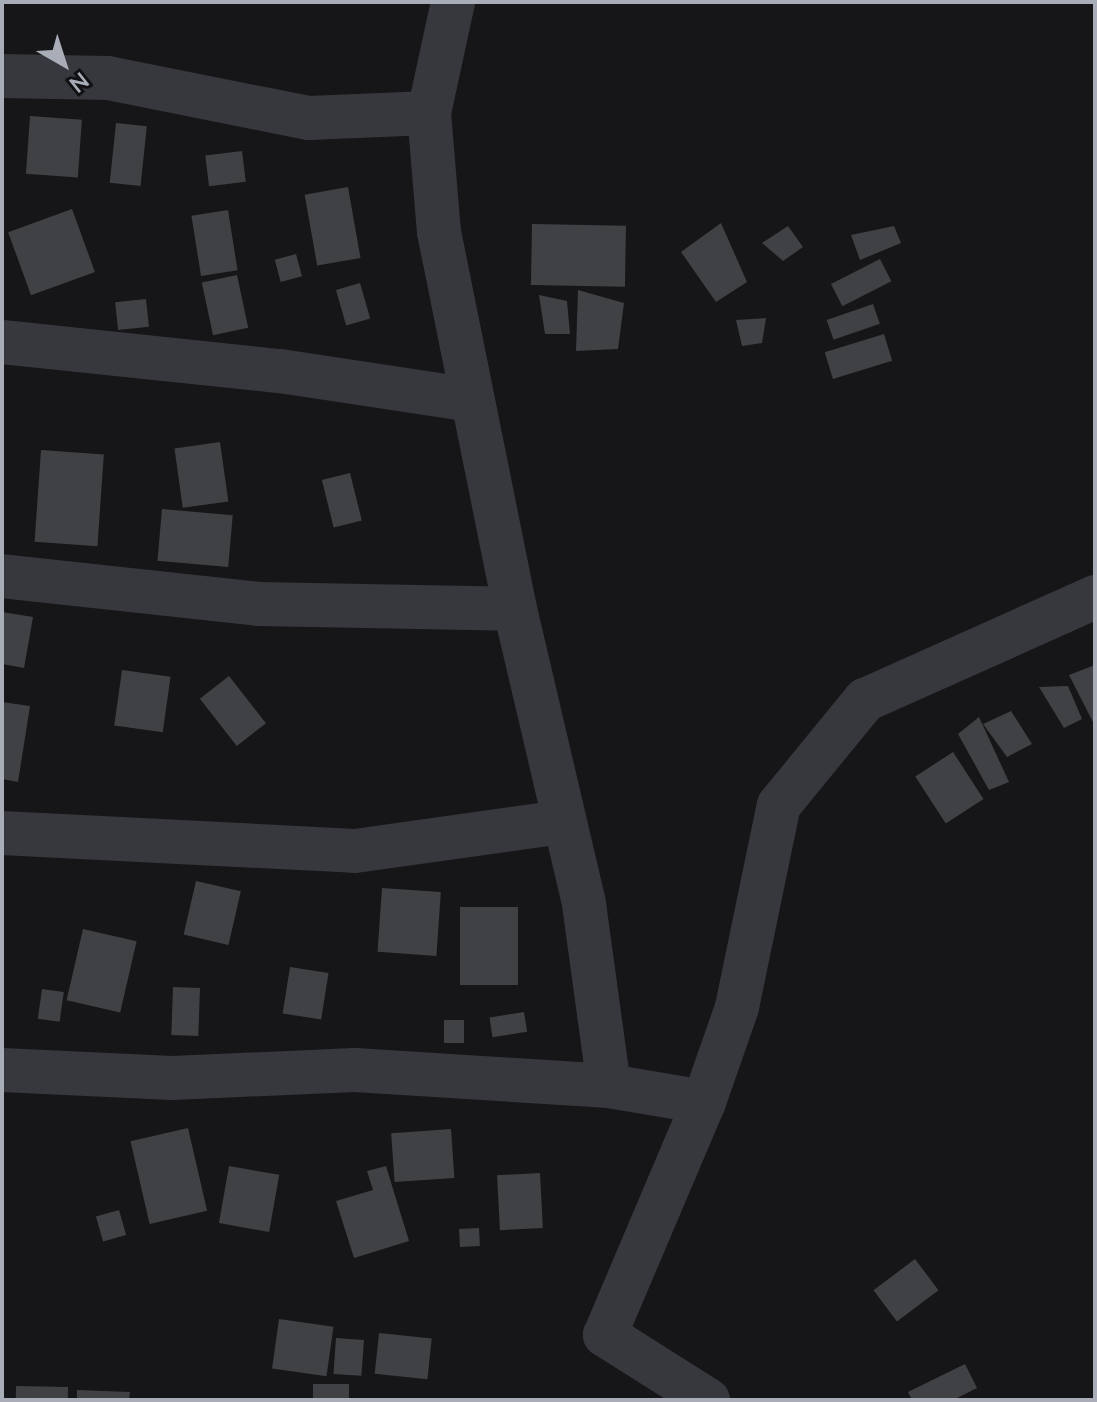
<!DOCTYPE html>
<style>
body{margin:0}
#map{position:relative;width:1097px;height:1402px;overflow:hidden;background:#161618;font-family:Lato,sans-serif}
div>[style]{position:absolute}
.building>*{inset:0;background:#404145;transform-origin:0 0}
.minor>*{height:44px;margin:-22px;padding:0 22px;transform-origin:22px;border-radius:22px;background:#37383d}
span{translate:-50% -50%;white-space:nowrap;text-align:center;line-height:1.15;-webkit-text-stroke:6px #111113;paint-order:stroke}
.frame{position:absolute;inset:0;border:4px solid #a8adb8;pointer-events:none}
.north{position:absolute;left:24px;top:24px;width:80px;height:80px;-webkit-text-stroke:6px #111113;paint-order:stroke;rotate:141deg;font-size:22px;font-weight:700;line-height:32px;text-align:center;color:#a8adb8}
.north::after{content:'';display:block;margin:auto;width:28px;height:36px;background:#a8adb8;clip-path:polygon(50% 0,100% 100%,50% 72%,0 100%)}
</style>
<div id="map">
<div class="building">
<div style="left:30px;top:116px;width:52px;height:58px;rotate:4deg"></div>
<div style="left:116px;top:123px;width:31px;height:60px;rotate:6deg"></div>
<div style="left:242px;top:151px;width:31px;height:37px;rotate:83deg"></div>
<div style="left:348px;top:187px;width:72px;height:44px;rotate:80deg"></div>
<div style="left:72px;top:209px;width:67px;height:68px;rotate:70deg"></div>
<div style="left:228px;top:210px;width:61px;height:37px;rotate:81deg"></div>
<div style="clip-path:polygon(721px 223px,747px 282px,716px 302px,681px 252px)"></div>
<div style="left:532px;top:224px;width:94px;height:61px;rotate:1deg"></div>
<div style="clip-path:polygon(788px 226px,803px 247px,783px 261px,762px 243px)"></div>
<div style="clip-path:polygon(894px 226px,901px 243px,860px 260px,851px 235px)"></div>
<div style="left:296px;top:254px;width:23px;height:22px;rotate:75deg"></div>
<div style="left:880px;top:259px;width:25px;height:55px;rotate:63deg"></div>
<div style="left:237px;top:275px;width:54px;height:36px;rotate:78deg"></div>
<div style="left:360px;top:283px;width:37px;height:25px;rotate:74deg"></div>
<div style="clip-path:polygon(578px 290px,624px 303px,618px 349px,576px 351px)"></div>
<div style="clip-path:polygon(539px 295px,567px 301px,570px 334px,545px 334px)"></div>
<div style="left:146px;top:299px;width:28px;height:31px;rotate:84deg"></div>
<div style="left:873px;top:304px;width:21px;height:49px;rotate:71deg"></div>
<div style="clip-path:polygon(766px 318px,762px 343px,742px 346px,736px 320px)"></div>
<div style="left:884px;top:334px;width:28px;height:62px;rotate:73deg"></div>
<div style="left:220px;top:442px;width:60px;height:46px;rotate:82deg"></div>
<div style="left:41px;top:450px;width:63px;height:92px;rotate:4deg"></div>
<div style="left:350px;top:473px;width:49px;height:29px;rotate:76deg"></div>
<div style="left:162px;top:509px;width:71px;height:52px;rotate:5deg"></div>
<div style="clip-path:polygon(2px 612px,33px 617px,24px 668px,2px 664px)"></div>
<div style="clip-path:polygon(1095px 665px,1095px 726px,1069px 675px)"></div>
<div style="left:122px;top:670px;width:49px;height:56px;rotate:8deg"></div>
<div style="left:229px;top:676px;width:60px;height:37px;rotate:52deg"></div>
<div style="clip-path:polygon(1068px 686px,1082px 719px,1064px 728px,1039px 687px)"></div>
<div style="clip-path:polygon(2px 702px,30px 706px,18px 782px,2px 779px)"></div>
<div style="clip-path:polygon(1011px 711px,1032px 744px,1007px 757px,983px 724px)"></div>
<div style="clip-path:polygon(979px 717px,1009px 782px,989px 790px,958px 734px)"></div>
<div style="left:953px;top:752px;width:56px;height:45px;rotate:57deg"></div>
<div style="left:196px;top:881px;width:46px;height:55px;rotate:13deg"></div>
<div style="left:382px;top:888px;width:59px;height:64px;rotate:4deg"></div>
<div style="left:460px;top:907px;width:58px;height:78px"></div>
<div style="left:83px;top:929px;width:55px;height:73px;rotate:13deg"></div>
<div style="left:290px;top:967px;width:39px;height:47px;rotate:9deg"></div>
<div style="left:173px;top:987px;width:27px;height:48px;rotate:2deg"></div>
<div style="left:42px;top:989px;width:22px;height:30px;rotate:8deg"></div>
<div style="left:524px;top:1012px;width:20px;height:35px;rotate:81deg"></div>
<div style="left:444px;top:1020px;width:20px;height:23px"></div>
<div style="left:188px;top:1128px;width:85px;height:59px;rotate:77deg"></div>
<div style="left:451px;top:1129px;width:49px;height:60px;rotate:86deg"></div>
<div style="left:229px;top:1166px;width:51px;height:58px;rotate:10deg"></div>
<div style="clip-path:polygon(386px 1166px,409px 1241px,354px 1258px,336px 1201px,373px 1190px,367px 1171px)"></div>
<div style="left:540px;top:1173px;width:55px;height:43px;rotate:87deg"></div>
<div style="left:119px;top:1210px;width:26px;height:24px;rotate:74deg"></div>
<div style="left:479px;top:1228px;width:18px;height:20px;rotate:87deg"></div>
<div style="left:915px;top:1259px;width:39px;height:52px;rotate:53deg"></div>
<div style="left:279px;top:1319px;width:55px;height:50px;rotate:8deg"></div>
<div style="left:379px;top:1333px;width:53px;height:41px;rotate:6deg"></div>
<div style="left:336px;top:1338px;width:28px;height:36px;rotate:4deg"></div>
<div style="clip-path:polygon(965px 1364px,977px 1388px,953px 1400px,912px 1400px,908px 1392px)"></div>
<div style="left:349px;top:1384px;width:16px;height:36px;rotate:90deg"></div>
<div style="left:16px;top:1386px;width:52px;height:14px;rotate:1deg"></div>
<div style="clip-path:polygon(77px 1390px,130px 1392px,129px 1400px,77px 1400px)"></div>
</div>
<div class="minor">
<div style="left:453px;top:2px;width:114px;rotate:102.2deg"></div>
<div style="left:429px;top:113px;width:119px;rotate:85.2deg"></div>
<div style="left:439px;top:232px;width:385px;rotate:78.6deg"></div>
<div style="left:515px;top:609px;width:303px;rotate:76.8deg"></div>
<div style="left:584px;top:904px;width:184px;rotate:82.2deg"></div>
<div style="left:2px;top:76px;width:106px;rotate:1.1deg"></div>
<div style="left:108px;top:78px;width:205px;rotate:11.3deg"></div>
<div style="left:309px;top:118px;width:120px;rotate:-2.4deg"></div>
<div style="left:2px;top:342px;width:280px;rotate:6deg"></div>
<div style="left:280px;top:371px;width:194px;rotate:8.6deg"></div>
<div style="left:2px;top:576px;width:259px;rotate:6.2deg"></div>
<div style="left:259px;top:604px;width:256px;rotate:1.1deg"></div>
<div style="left:2px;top:833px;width:353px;rotate:2.9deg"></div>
<div style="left:355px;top:851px;width:209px;rotate:-8deg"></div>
<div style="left:2px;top:1070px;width:170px;rotate:2.7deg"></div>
<div style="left:172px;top:1078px;width:183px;rotate:-2.5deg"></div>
<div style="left:355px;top:1070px;width:255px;rotate:3.6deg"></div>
<div style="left:609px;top:1086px;width:96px;rotate:9.6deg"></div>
<div style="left:708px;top:1400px;width:122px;rotate:-147.7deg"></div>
<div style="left:605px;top:1335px;width:253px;rotate:-67deg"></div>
<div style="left:704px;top:1102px;width:101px;rotate:-70.8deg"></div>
<div style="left:737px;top:1007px;width:206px;rotate:-78.3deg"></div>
<div style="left:779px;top:805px;width:136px;rotate:-50.7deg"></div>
<div style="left:865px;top:700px;width:252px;rotate:-24.1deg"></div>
</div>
<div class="frame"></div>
<div class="north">N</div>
</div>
